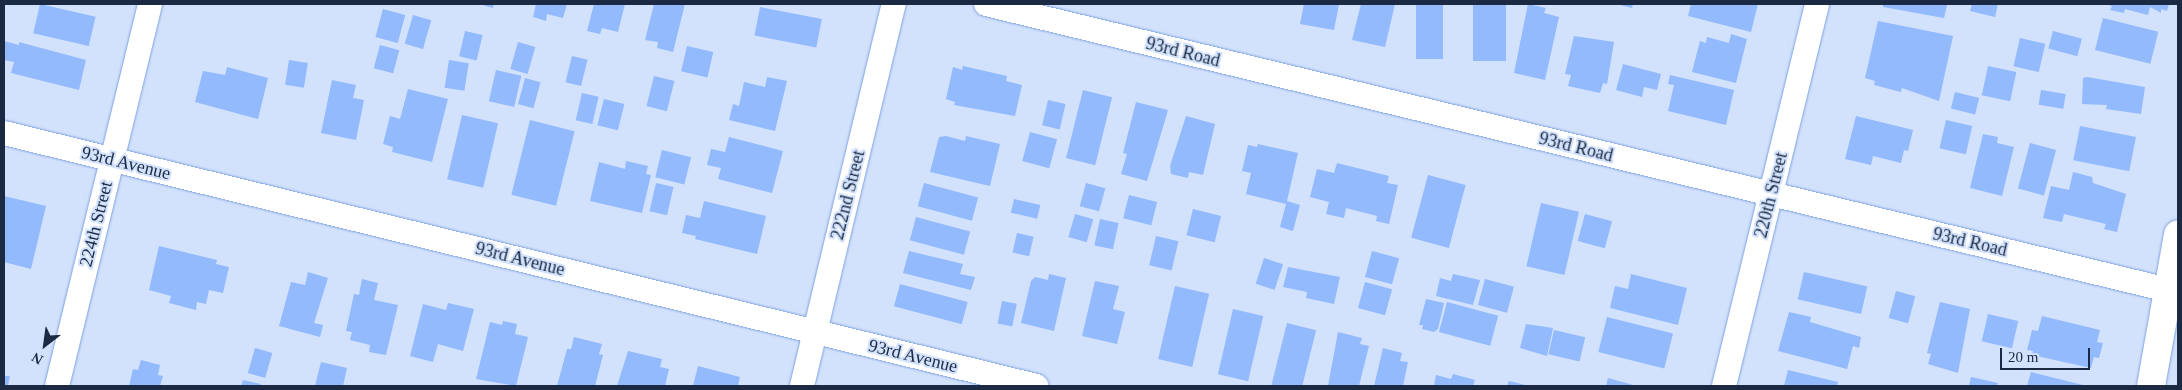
<!DOCTYPE html>
<style>
body{margin:0}
#map{position:relative;width:2182px;height:390px;overflow:hidden;background:#d2e1fc;font-family:"Times New Roman",serif}
div>[style]{position:absolute}
.building>*{inset:0;background:#92bafd;transform-origin:0 0}
.roads{filter:drop-shadow(0 0 1px #7da1e0) drop-shadow(0 0 1px #7da1e0)}
.street>*{height:24px;margin:-12px;padding:0 12px;transform-origin:12px;border-radius:12px;background:#fff}
.secondary>*{height:28px;margin:-14px;padding:0 14px;transform-origin:14px;border-radius:14px;background:#fff}
span{translate:-50% -50%;white-space:nowrap;text-align:center;line-height:1.15;-webkit-text-stroke:4px #d2e1fc;paint-order:stroke}
.street-label{font-size:18px;color:#1b2942}
.frame{position:absolute;inset:0;border:5px solid #1b2942;pointer-events:none}
.north{position:absolute;left:20px;top:320px;width:50px;height:50px;-webkit-text-stroke:4px #d2e1fc;paint-order:stroke;rotate:210deg;font-size:14px;font-weight:700;line-height:20px;text-align:center;color:#1b2942}
.north::after{content:'';display:block;margin:auto;width:18px;height:22px;background:#1b2942;clip-path:polygon(50% 0,100% 100%,50% 72%,0 100%)}
.scale{position:absolute;left:2000px;top:348px;width:90px;height:22px;box-sizing:border-box;border:2px solid #1b2942;border-top:0;padding-left:6px;font-size:15px;line-height:18px;white-space:nowrap;color:#1b2942;-webkit-text-stroke:4px #d2e1fc;paint-order:stroke}
</style>
<div id="map">
<div class="building">
<div style="left:40px;top:4px;width:57px;height:30px;rotate:13deg"></div>
<div style="clip-path:polygon(479px 4px,494px 4px,493px 8px)"></div>
<div style="clip-path:polygon(536px 4px,567px 4px,563px 18px,547px 14px,546px 21px,533px 17px)"></div>
<div style="clip-path:polygon(594px 4px,625px 4px,618px 32px,602px 28px,600px 34px,587px 31px)"></div>
<div style="clip-path:polygon(654px 4px,685px 4px,673px 52px,657px 48px,658px 42px,645px 40px)"></div>
<div style="clip-path:polygon(1304px 4px,1339px 4px,1334px 30px,1300px 24px)"></div>
<div style="clip-path:polygon(1361px 4px,1395px 4px,1385px 47px,1352px 40px)"></div>
<div style="left:1416px;top:4px;width:27px;height:55px"></div>
<div style="left:1473px;top:4px;width:33px;height:57px"></div>
<div style="clip-path:polygon(1528px 4px,1546px 8px,1544px 13px,1559px 17px,1545px 80px,1514px 73px)"></div>
<div style="clip-path:polygon(1616px 4px,1633px 4px,1632px 8px)"></div>
<div style="clip-path:polygon(1691px 4px,1758px 4px,1751px 32px,1688px 16px)"></div>
<div style="clip-path:polygon(1883px 4px,1943px 4px,1947px 5px,1944px 18px,1883px 7px)"></div>
<div style="clip-path:polygon(1972px 4px,1998px 4px,1995px 17px,1970px 11px)"></div>
<div style="clip-path:polygon(2105px 4px,2169px 4px,2167px 11px,2161px 9px,2161px 13px,2150px 7px,2148px 15px,2125px 9px,2124px 13px,2110px 10px,2112px 6px)"></div>
<div style="left:760px;top:7px;width:63px;height:29px;rotate:11deg"></div>
<div style="left:383px;top:9px;width:23px;height:29px;rotate:15deg"></div>
<div style="left:413px;top:15px;width:19px;height:30px;rotate:16deg"></div>
<div style="left:2103px;top:18px;width:57px;height:33px;rotate:14deg"></div>
<div style="clip-path:polygon(1878px 21px,1953px 36px,1939px 101px,1902px 88px,1901px 92px,1874px 85px,1875px 81px,1865px 78px)"></div>
<div style="left:465px;top:31px;width:18px;height:26px;rotate:13deg"></div>
<div style="left:2053px;top:31px;width:30px;height:18px;rotate:15deg"></div>
<div style="clip-path:polygon(1731px 34px,1747px 39px,1736px 83px,1692px 72px,1700px 41px,1706px 43px,1707px 37px,1729px 43px)"></div>
<div style="clip-path:polygon(1574px 36px,1614px 42px,1607px 84px,1603px 83px,1600px 93px,1568px 86px,1571px 75px,1565px 74px)"></div>
<div style="left:2020px;top:38px;width:26px;height:29px;rotate:13deg"></div>
<div style="clip-path:polygon(4px 41px,19px 45px,19px 42px,86px 60px,79px 90px,11px 73px,14px 62px,4px 60px)"></div>
<div style="left:518px;top:42px;width:18px;height:28px;rotate:16deg"></div>
<div style="left:380px;top:45px;width:20px;height:24px;rotate:15deg"></div>
<div style="left:687px;top:46px;width:27px;height:26px;rotate:13deg"></div>
<div style="left:572px;top:56px;width:16px;height:27px;rotate:14deg"></div>
<div style="left:289px;top:60px;width:19px;height:25px;rotate:9deg"></div>
<div style="left:449px;top:60px;width:20px;height:28px;rotate:9deg"></div>
<div style="clip-path:polygon(1623px 64px,1661px 74px,1657px 90px,1644px 87px,1642px 97px,1616px 90px)"></div>
<div style="clip-path:polygon(963px 66px,1007px 76px,1006px 81px,1022px 85px,1015px 116px,954px 105px,955px 102px,946px 99px,953px 67px,962px 70px)"></div>
<div style="left:1988px;top:66px;width:29px;height:30px;rotate:12deg"></div>
<div style="clip-path:polygon(227px 67px,268px 78px,258px 119px,195px 102px,203px 71px,225px 75px)"></div>
<div style="left:496px;top:70px;width:26px;height:32px;rotate:13deg"></div>
<div style="clip-path:polygon(1670px 75px,1734px 90px,1726px 125px,1668px 111px,1674px 85px,1668px 84px)"></div>
<div style="left:654px;top:76px;width:21px;height:31px;rotate:14deg"></div>
<div style="clip-path:polygon(767px 77px,787px 81px,775px 131px,729px 120px,733px 104px,739px 106px,744px 82px,765px 87px)"></div>
<div style="clip-path:polygon(2087px 77px,2145px 87px,2141px 114px,2106px 109px,2107px 105px,2082px 104px,2083px 78px)"></div>
<div style="left:525px;top:78px;width:16px;height:27px;rotate:15deg"></div>
<div style="clip-path:polygon(332px 80px,356px 85px,353px 98px,364px 100px,356px 140px,321px 133px)"></div>
<div style="clip-path:polygon(408px 89px,448px 99px,432px 162px,392px 152px,393px 147px,383px 144px,390px 116px,400px 119px)"></div>
<div style="left:1083px;top:90px;width:30px;height:70px;rotate:14deg"></div>
<div style="left:2041px;top:90px;width:25px;height:15px;rotate:9deg"></div>
<div style="left:1955px;top:92px;width:25px;height:17px;rotate:14deg"></div>
<div style="left:582px;top:93px;width:17px;height:28px;rotate:13deg"></div>
<div style="left:604px;top:99px;width:21px;height:27px;rotate:14deg"></div>
<div style="left:1048px;top:100px;width:18px;height:26px;rotate:13deg"></div>
<div style="clip-path:polygon(1136px 102px,1168px 110px,1147px 181px,1121px 174px,1127px 154px,1123px 153px)"></div>
<div style="left:462px;top:115px;width:37px;height:66px;rotate:13deg"></div>
<div style="clip-path:polygon(1186px 116px,1215px 124px,1203px 175px,1189px 172px,1188px 178px,1171px 174px,1170px 166px)"></div>
<div style="clip-path:polygon(1856px 116px,1913px 130px,1908px 151px,1904px 150px,1901px 163px,1873px 156px,1871px 165px,1845px 159px)"></div>
<div style="left:530px;top:120px;width:46px;height:77px;rotate:14deg"></div>
<div style="left:1946px;top:120px;width:27px;height:29px;rotate:13deg"></div>
<div style="left:2080px;top:126px;width:57px;height:35px;rotate:11deg"></div>
<div style="left:1030px;top:132px;width:28px;height:30px;rotate:15deg"></div>
<div style="clip-path:polygon(1983px 134px,1998px 137px,1997px 143px,2014px 147px,2002px 196px,1970px 188px)"></div>
<div style="clip-path:polygon(946px 136px,965px 141px,966px 136px,1000px 144px,990px 186px,930px 172px,939px 137px)"></div>
<div style="clip-path:polygon(729px 137px,783px 151px,772px 193px,718px 179px,721px 168px,707px 165px,711px 149px,725px 152px)"></div>
<div style="left:2030px;top:143px;width:27px;height:47px;rotate:15deg"></div>
<div style="clip-path:polygon(1258px 144px,1298px 153px,1287px 201px,1300px 205px,1293px 231px,1280px 227px,1286px 204px,1246px 194px,1251px 173px,1242px 171px,1248px 145px,1257px 147px)"></div>
<div style="left:662px;top:150px;width:30px;height:28px;rotate:14deg"></div>
<div style="clip-path:polygon(626px 161px,648px 166px,646px 174px,651px 175px,642px 213px,590px 201px,599px 162px,625px 169px)"></div>
<div style="clip-path:polygon(1337px 163px,1389px 176px,1387px 183px,1398px 185px,1389px 224px,1376px 221px,1377px 216px,1346px 208px,1344px 218px,1326px 214px,1329px 202px,1310px 197px,1317px 169px,1334px 173px)"></div>
<div style="clip-path:polygon(2073px 172px,2092px 177px,2093px 183px,2126px 194px,2117px 232px,2104px 229px,2106px 224px,2064px 214px,2062px 222px,2043px 218px,2051px 186px,2069px 190px)"></div>
<div style="left:1428px;top:175px;width:39px;height:65px;rotate:15deg"></div>
<div style="left:656px;top:183px;width:18px;height:29px;rotate:13deg"></div>
<div style="left:924px;top:183px;width:56px;height:24px;rotate:15deg"></div>
<div style="left:1086px;top:183px;width:20px;height:24px;rotate:15deg"></div>
<div style="left:1129px;top:195px;width:29px;height:24px;rotate:14deg"></div>
<div style="clip-path:polygon(4px 196px,46px 206px,31px 269px,4px 262px)"></div>
<div style="left:1014px;top:199px;width:27px;height:14px;rotate:13deg"></div>
<div style="clip-path:polygon(704px 201px,766px 216px,757px 254px,695px 239px,696px 236px,682px 233px,686px 215px,700px 218px)"></div>
<div style="left:1541px;top:203px;width:39px;height:65px;rotate:13deg"></div>
<div style="left:1193px;top:209px;width:29px;height:27px;rotate:14deg"></div>
<div style="left:1075px;top:214px;width:19px;height:24px;rotate:16deg"></div>
<div style="left:1585px;top:214px;width:28px;height:28px;rotate:15deg"></div>
<div style="left:916px;top:217px;width:56px;height:24px;rotate:15deg"></div>
<div style="left:1100px;top:219px;width:19px;height:27px;rotate:12deg"></div>
<div style="left:1017px;top:233px;width:17px;height:20px;rotate:13deg"></div>
<div style="left:1156px;top:236px;width:23px;height:30px;rotate:13deg"></div>
<div style="clip-path:polygon(159px 246px,217px 260px,216px 264px,229px 267px,223px 293px,209px 290px,206px 304px,197px 302px,196px 310px,169px 303px,171px 296px,149px 290px)"></div>
<div style="clip-path:polygon(909px 251px,963px 264px,960px 274px,975px 277px,971px 290px,903px 273px)"></div>
<div style="left:1372px;top:251px;width:28px;height:27px;rotate:15deg"></div>
<div style="left:1264px;top:258px;width:20px;height:27px;rotate:18deg"></div>
<div style="clip-path:polygon(1288px 267px,1340px 277px,1334px 304px,1306px 298px,1307px 292px,1283px 287px)"></div>
<div style="clip-path:polygon(308px 272px,328px 278px,314px 323px,323px 325px,320px 337px,279px 326px,291px 282px,305px 285px)"></div>
<div style="left:1804px;top:272px;width:65px;height:28px;rotate:13deg"></div>
<div style="clip-path:polygon(1049px 274px,1066px 278px,1054px 331px,1021px 323px,1031px 281px,1035px 277px,1048px 280px)"></div>
<div style="clip-path:polygon(1453px 274px,1480px 280px,1473px 305px,1436px 296px,1440px 278px,1451px 281px)"></div>
<div style="clip-path:polygon(1631px 274px,1687px 288px,1678px 325px,1610px 308px,1615px 286px,1628px 289px)"></div>
<div style="clip-path:polygon(362px 279px,378px 283px,374px 300px,398px 305px,386px 355px,369px 352px,370px 345px,350px 340px,352px 332px,346px 331px,354px 294px,359px 295px)"></div>
<div style="left:1485px;top:279px;width:30px;height:27px;rotate:15deg"></div>
<div style="clip-path:polygon(1095px 281px,1119px 286px,1113px 309px,1125px 312px,1117px 344px,1082px 336px)"></div>
<div style="left:1365px;top:282px;width:28px;height:27px;rotate:15deg"></div>
<div style="left:900px;top:284px;width:70px;height:23px;rotate:15deg"></div>
<div style="left:1175px;top:286px;width:35px;height:75px;rotate:13deg"></div>
<div style="left:1896px;top:291px;width:20px;height:28px;rotate:15deg"></div>
<div style="clip-path:polygon(1426px 299px,1444px 303px,1438px 329px,1434px 332px,1422px 329px,1423px 325px,1419px 325px)"></div>
<div style="left:1002px;top:301px;width:15px;height:23px;rotate:11deg"></div>
<div style="left:1447px;top:302px;width:53px;height:31px;rotate:15deg"></div>
<div style="clip-path:polygon(1940px 302px,1970px 309px,1958px 373px,1928px 364px,1931px 354px,1927px 353px)"></div>
<div style="clip-path:polygon(448px 303px,474px 309px,463px 351px,438px 344px,433px 362px,410px 356px,423px 304px,446px 310px)"></div>
<div style="left:1233px;top:309px;width:31px;height:67px;rotate:13deg"></div>
<div style="clip-path:polygon(1789px 312px,1811px 317px,1810px 322px,1861px 337px,1859px 348px,1853px 346px,1847px 369px,1778px 351px)"></div>
<div style="left:1988px;top:314px;width:31px;height:28px;rotate:13deg"></div>
<div style="clip-path:polygon(2042px 316px,2100px 330px,2097px 342px,2103px 343px,2099px 358px,2094px 357px,2091px 368px,2032px 355px,2033px 351px,2027px 350px,2032px 330px,2038px 331px)"></div>
<div style="left:1607px;top:317px;width:68px;height:36px;rotate:14deg"></div>
<div style="clip-path:polygon(503px 321px,517px 324px,515px 334px,528px 337px,516px 386px,476px 379px,490px 322px,502px 325px)"></div>
<div style="left:1287px;top:323px;width:30px;height:65px;rotate:14deg"></div>
<div style="clip-path:polygon(1526px 324px,1553px 328px,1547px 356px,1520px 348px)"></div>
<div style="left:1554px;top:330px;width:32px;height:25px;rotate:13deg"></div>
<div style="clip-path:polygon(1338px 332px,1362px 338px,1360px 344px,1369px 346px,1359px 386px,1328px 386px)"></div>
<div style="clip-path:polygon(574px 337px,602px 344px,599px 354px,603px 355px,595px 386px,557px 386px,567px 349px,571px 349px)"></div>
<div style="left:255px;top:348px;width:18px;height:26px;rotate:16deg"></div>
<div style="clip-path:polygon(1383px 348px,1402px 353px,1400px 361px,1408px 362px,1403px 386px,1374px 386px)"></div>
<div style="clip-path:polygon(628px 351px,662px 359px,660px 367px,669px 369px,665px 386px,617px 386px)"></div>
<div style="clip-path:polygon(141px 360px,160px 365px,158px 375px,163px 376px,160px 386px,129px 386px,133px 369px,138px 370px)"></div>
<div style="clip-path:polygon(321px 362px,347px 368px,343px 386px,315px 386px)"></div>
<div style="clip-path:polygon(698px 366px,740px 377px,738px 386px,693px 386px)"></div>
<div style="clip-path:polygon(1788px 370px,1838px 382px,1837px 386px,1784px 386px)"></div>
<div style="clip-path:polygon(2031px 372px,2087px 386px,2027px 386px)"></div>
<div style="clip-path:polygon(1453px 374px,1475px 380px,1473px 386px,1434px 386px,1436px 375px,1451px 379px)"></div>
<div style="clip-path:polygon(4px 376px,10px 376px,8px 386px,4px 386px)"></div>
<div style="clip-path:polygon(1971px 377px,1998px 383px,1997px 386px,1969px 386px)"></div>
<div style="clip-path:polygon(1608px 378px,1637px 386px,1606px 386px)"></div>
<div style="clip-path:polygon(243px 380px,261px 384px,260px 386px,241px 386px)"></div>
<div style="clip-path:polygon(1509px 381px,1525px 385px,1525px 386px,1507px 386px)"></div>
</div>
<div class="roads">
<div class="street">
<div style="left:986px;top:4px;width:1216px;rotate:13.6deg"></div>
<div style="left:4px;top:133px;width:1063px;rotate:13.77deg"></div>
<div style="left:57px;top:386px;width:393px;rotate:-76.3deg"></div>
<div style="left:802px;top:386px;width:393px;rotate:-76.5deg"></div>
<div style="left:1724px;top:386px;width:393px;rotate:-76.3deg"></div>
</div>
<div class="secondary">
<div style="left:2151px;top:386px;width:154px;rotate:-79.9deg"></div>
</div>
</div>
<div class="street-label">
<span style="left:1183px;top:52px;rotate:14deg">93rd Road</span>
<span style="left:1576px;top:147px;rotate:14deg">93rd Road</span>
<span style="left:126px;top:163px;rotate:14deg">93rd Avenue</span>
<span style="left:848px;top:195px;rotate:-76deg">222nd Street</span>
<span style="left:1771px;top:195px;rotate:-76deg">220th Street</span>
<span style="left:96px;top:224px;rotate:-76deg">224th Street</span>
<span style="left:1970px;top:242px;rotate:13deg">93rd Road</span>
<span style="left:520px;top:259px;rotate:14deg">93rd Avenue</span>
<span style="left:913px;top:356px;rotate:14deg">93rd Avenue</span>
</div>
<div class="frame"></div>
<div class="north">N</div>
<div class="scale">20 m</div>
</div>
